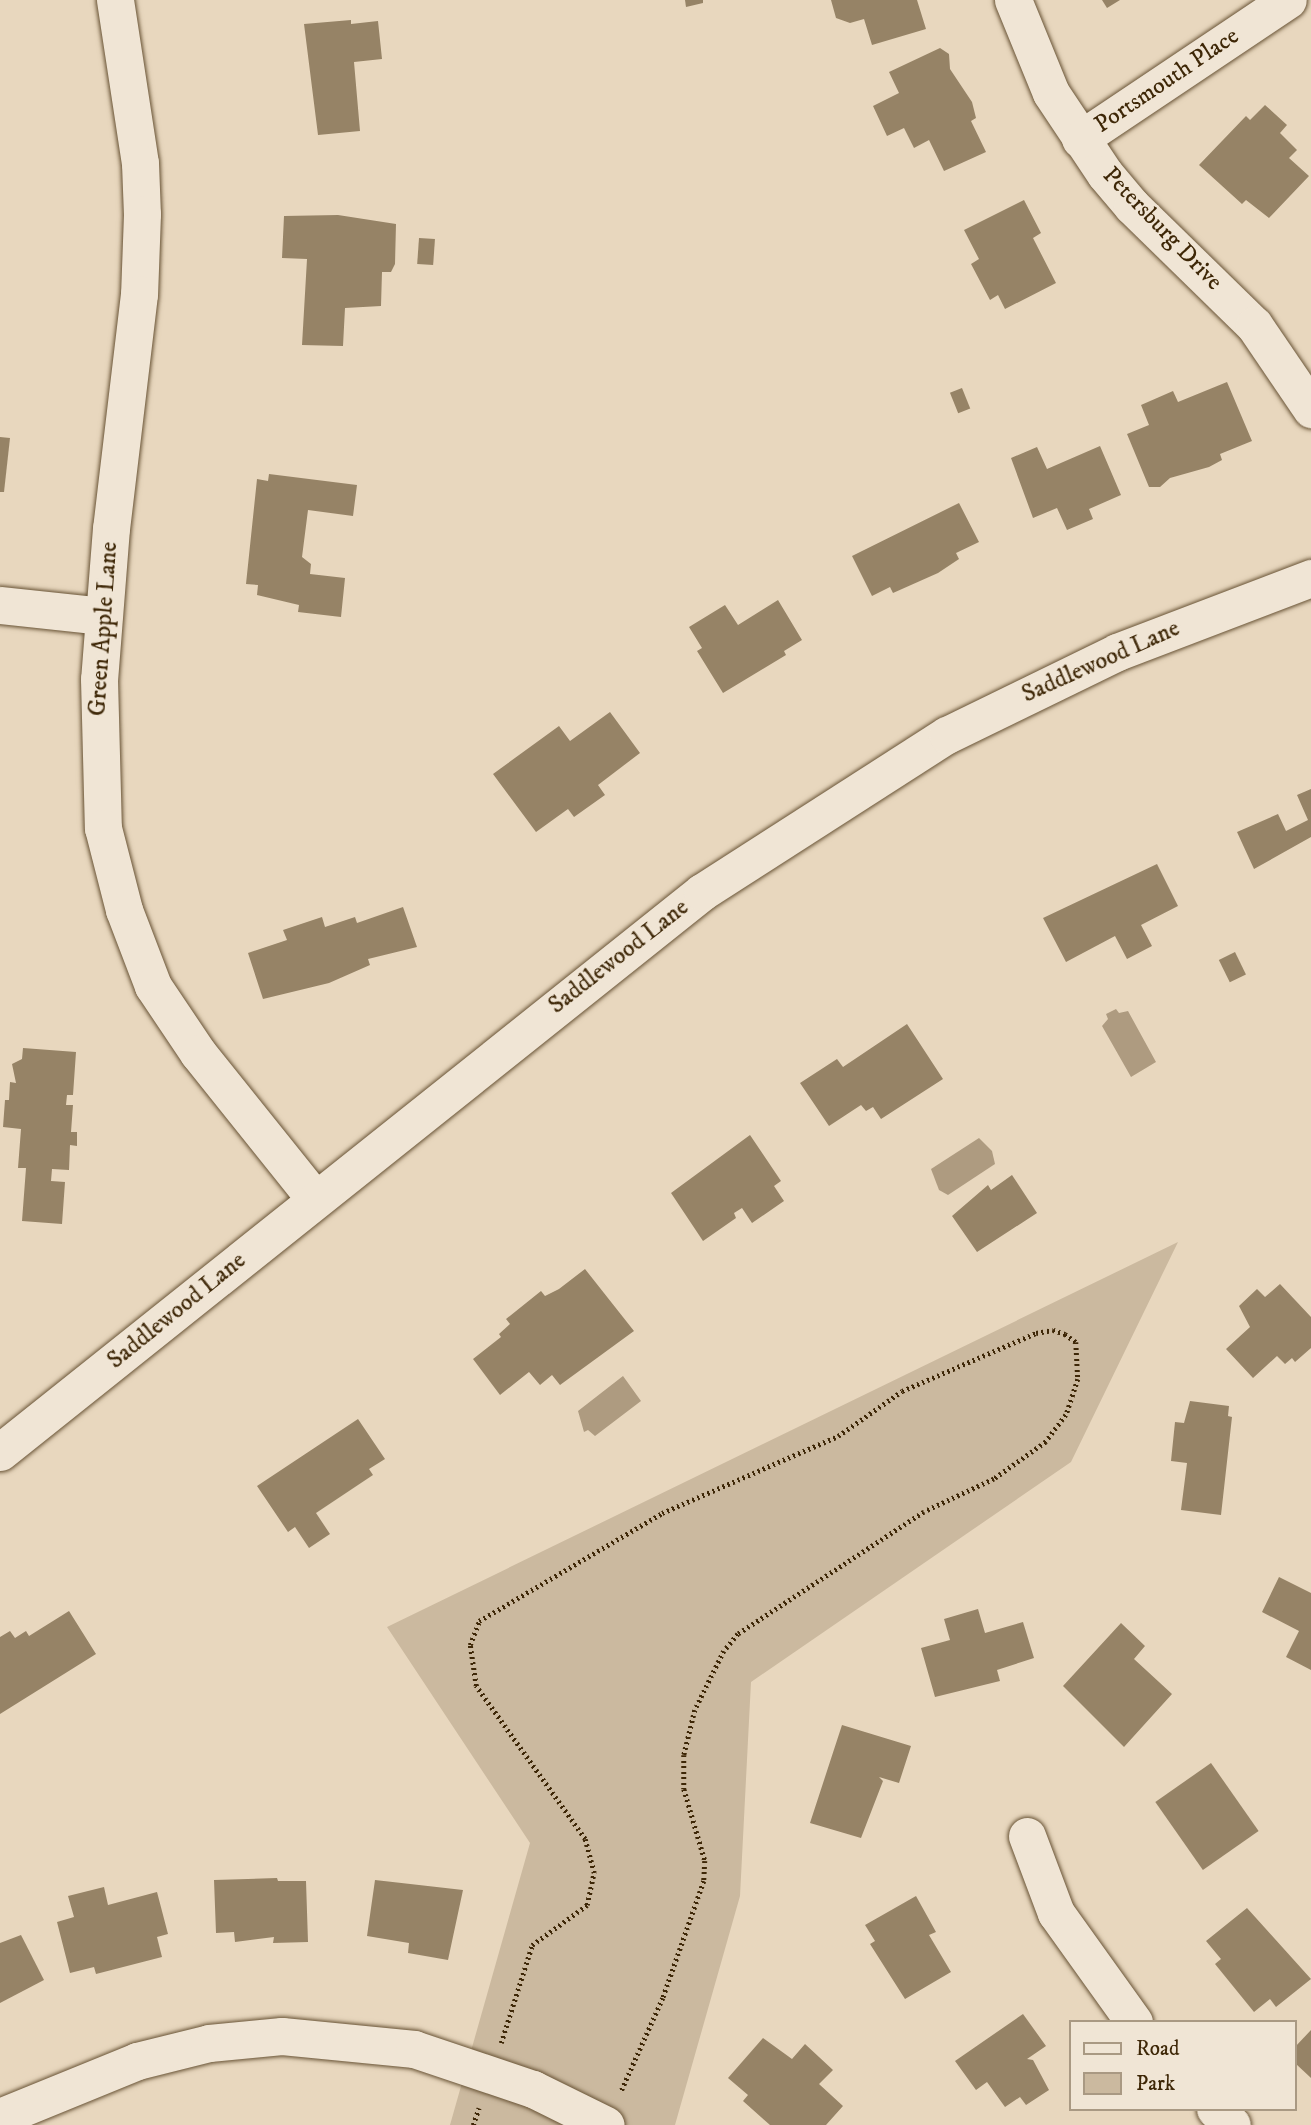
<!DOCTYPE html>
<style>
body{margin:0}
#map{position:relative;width:1311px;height:2125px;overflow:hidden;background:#e8d7be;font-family:"IM FELL DW Pica",serif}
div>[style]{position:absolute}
.green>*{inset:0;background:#cbb99f}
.water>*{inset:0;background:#ae9b80}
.building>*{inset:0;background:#968366;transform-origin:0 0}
.path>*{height:4.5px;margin-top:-2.25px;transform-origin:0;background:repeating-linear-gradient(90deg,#3e2707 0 2px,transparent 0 5.5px)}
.roads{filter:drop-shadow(0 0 2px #685335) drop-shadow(0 0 2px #685335)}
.street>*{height:37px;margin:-18.5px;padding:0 18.5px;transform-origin:18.5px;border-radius:18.5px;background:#f0e5d5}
span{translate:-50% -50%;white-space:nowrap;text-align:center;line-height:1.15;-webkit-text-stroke:5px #f0e5d5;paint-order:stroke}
.street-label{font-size:24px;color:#3e2707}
.legend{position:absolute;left:1069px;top:2020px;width:228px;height:91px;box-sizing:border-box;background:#f0e5d5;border:2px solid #a99983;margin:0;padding:9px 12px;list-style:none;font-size:21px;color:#3e2707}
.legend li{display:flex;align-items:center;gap:14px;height:35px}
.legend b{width:35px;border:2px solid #a99983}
</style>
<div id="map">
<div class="green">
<div style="clip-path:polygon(1178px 1242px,1071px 1462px,751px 1682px,740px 1896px,675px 2125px,450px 2125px,530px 1843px,387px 1627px)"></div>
</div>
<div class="water">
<div style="clip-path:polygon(1116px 1009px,1119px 1013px,1128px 1011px,1156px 1062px,1131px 1077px,1102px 1026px,1108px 1019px,1106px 1014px)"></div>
<div style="clip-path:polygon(979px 1138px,992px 1151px,995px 1164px,948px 1195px,939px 1190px,931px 1169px)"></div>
<div style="clip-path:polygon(623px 1376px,641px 1401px,595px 1436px,588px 1430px,584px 1432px,578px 1411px)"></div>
</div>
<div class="building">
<div style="clip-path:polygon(685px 0,703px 0,703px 3px,686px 7px)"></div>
<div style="clip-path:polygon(831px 0,917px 0,926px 29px,872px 45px,864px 19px,850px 23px,836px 18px)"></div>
<div style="clip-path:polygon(1102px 0,1120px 0,1107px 8px)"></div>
<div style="clip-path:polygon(351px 20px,351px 24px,378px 21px,382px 59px,354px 62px,360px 131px,318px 135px,304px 24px)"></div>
<div style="clip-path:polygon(940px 48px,949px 54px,950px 69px,972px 102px,976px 118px,971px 121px,986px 152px,944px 171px,929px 140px,914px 148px,904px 128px,887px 136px,873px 106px,899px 93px,889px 72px)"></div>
<div style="clip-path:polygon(1265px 105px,1287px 125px,1280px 133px,1297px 150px,1289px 158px,1309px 176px,1269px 218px,1246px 200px,1242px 204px,1199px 165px,1246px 116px,1250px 120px)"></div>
<div style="clip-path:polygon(1024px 200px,1041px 233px,1033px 238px,1056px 283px,1005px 309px,998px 295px,990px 300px,971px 264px,979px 259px,964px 230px)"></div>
<div style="clip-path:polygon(338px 215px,396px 224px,395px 264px,391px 272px,382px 272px,381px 306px,345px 308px,343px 346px,302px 345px,307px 259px,282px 258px,284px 216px)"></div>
<div style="left:419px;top:238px;width:16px;height:26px;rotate:4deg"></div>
<div style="clip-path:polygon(1227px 382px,1252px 441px,1220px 454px,1222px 460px,1209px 467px,1170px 478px,1160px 487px,1149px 487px,1127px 434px,1149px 425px,1141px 405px,1173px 391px,1178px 402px)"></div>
<div style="left:962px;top:388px;width:22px;height:13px;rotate:68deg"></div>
<div style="clip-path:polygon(0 437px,10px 438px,4px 492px,0 492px)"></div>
<div style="clip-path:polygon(1100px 446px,1121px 495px,1089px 509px,1093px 519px,1067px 530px,1057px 508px,1033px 518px,1011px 458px,1037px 447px,1047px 469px)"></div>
<div style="clip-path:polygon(269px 474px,357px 485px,353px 516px,308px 510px,302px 557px,311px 564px,310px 574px,345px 578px,341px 617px,298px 612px,299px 605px,257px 595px,258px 585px,246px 584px,257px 479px,268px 481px)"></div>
<div style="clip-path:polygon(959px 503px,979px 542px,956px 553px,959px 559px,938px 573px,893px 593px,890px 587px,872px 596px,852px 556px)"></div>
<div style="clip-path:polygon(778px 600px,802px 640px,784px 651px,786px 655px,723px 693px,697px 651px,702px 648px,689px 627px,725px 605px,738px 625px)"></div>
<div style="clip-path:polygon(610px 712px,640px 753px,598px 785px,605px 795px,574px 817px,568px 809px,536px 832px,493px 774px,559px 726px,570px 741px)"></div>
<div style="clip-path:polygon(1311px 789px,1311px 837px,1254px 869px,1237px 832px,1278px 814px,1286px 831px,1308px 820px,1297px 795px)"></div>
<div style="clip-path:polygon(1157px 864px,1178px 906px,1141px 925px,1152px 946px,1127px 959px,1115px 936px,1066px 962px,1043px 918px)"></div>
<div style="clip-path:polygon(403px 907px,417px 947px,368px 959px,370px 965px,329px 983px,263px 999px,248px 953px,287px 940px,283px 930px,322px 917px,325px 927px,355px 917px,357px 923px)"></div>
<div style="left:1235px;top:952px;width:25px;height:18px;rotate:64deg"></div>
<div style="clip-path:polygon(907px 1024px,943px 1079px,881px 1119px,873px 1107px,866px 1111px,861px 1105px,829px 1126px,800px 1083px,837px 1059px,843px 1067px)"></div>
<div style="clip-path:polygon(23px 1048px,76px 1052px,73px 1095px,67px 1095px,66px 1105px,73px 1105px,71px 1132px,77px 1132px,77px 1146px,70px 1145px,69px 1170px,52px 1169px,51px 1181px,65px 1182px,62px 1224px,22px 1221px,26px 1168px,18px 1168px,21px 1129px,3px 1127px,5px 1100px,9px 1100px,10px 1082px,16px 1083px,12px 1064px,22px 1059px)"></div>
<div style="clip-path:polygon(750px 1135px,781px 1181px,774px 1186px,784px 1201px,752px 1223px,742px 1208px,734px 1213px,736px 1218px,703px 1241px,671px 1193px)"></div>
<div style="clip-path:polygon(1012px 1175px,1037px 1213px,977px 1252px,952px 1216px,988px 1185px,991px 1190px)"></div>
<div style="clip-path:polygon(585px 1269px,634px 1331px,560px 1385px,552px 1375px,540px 1385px,529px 1372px,500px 1395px,473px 1359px,501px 1337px,499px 1334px,510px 1324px,506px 1319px,541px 1291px,545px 1296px,559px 1289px)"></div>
<div style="clip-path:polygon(1280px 1284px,1311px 1317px,1311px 1348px,1295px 1362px,1292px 1358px,1285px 1364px,1277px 1356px,1253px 1378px,1226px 1349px,1250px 1327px,1239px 1306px,1257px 1289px,1265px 1297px)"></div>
<div style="clip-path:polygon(1190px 1401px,1229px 1406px,1228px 1416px,1232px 1417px,1221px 1515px,1181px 1510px,1187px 1463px,1171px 1461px,1175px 1422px,1184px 1423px)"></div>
<div style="clip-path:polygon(358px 1419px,385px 1459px,369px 1469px,373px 1475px,316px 1513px,330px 1534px,309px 1548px,295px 1527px,288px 1532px,257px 1486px)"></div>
<div style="clip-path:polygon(1279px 1577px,1311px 1593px,1311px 1670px,1286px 1657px,1299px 1631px,1262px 1612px)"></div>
<div style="clip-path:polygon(978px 1609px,985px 1633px,1023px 1622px,1034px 1658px,997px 1670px,1000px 1681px,935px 1697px,921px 1648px,950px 1640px,944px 1619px)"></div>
<div style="clip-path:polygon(69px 1611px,96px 1654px,0 1714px,0 1637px,10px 1631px,15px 1638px,26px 1631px,29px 1636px)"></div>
<div style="clip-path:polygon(1121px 1623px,1145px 1646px,1134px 1659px,1172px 1694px,1124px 1747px,1063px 1686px)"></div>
<div style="clip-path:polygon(842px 1725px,911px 1746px,899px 1783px,879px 1777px,883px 1781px,861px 1838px,810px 1823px)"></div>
<div style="left:1211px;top:1763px;width:83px;height:68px;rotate:55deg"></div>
<div style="clip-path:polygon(277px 1878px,278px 1881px,306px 1881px,308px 1942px,273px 1943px,274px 1937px,235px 1942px,234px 1932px,216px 1933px,214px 1880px)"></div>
<div style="clip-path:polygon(375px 1880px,463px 1890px,448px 1960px,408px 1953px,409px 1943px,367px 1936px)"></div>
<div style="clip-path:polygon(104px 1887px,108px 1905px,157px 1892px,168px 1934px,157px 1937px,162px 1957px,96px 1974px,94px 1967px,70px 1973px,57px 1922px,74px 1917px,68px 1896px)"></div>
<div style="clip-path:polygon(916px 1896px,936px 1932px,929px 1935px,951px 1972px,905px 1999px,870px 1944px,875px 1941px,865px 1925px)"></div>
<div style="clip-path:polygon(1247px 1908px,1311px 1979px,1276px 2007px,1270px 1999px,1254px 2012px,1215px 1964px,1221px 1959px,1206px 1941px)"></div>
<div style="clip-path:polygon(21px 1935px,44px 1980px,0 2003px,0 1943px)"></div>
<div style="clip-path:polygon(1023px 2014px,1046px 2046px,1027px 2059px,1033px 2060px,1049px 2090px,1026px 2105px,1020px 2097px,1005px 2107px,987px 2082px,976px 2090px,955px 2061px)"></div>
<div style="clip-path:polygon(1311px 2030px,1311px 2078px,1295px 2063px,1295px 2047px)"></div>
<div style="clip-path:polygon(763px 2038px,792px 2059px,805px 2044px,833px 2070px,819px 2084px,843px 2106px,826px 2125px,770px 2125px,743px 2101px,748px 2095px,728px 2078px)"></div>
</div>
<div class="path">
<div style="left:501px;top:2043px;width:103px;rotate:-72.4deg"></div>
<div style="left:532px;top:1945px;width:68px;rotate:-36deg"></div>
<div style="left:587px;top:1905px;width:33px;rotate:-78deg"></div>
<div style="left:594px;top:1873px;width:35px;rotate:-105deg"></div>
<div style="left:585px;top:1839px;width:188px;rotate:-125.5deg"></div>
<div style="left:476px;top:1686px;width:41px;rotate:-98.3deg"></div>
<div style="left:470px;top:1645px;width:26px;rotate:-69deg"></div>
<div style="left:479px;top:1621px;width:212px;rotate:-30.5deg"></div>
<div style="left:662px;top:1513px;width:192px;rotate:-23.6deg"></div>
<div style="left:838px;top:1436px;width:78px;rotate:-35.1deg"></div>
<div style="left:902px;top:1391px;width:146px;rotate:-23.4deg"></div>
<div style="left:1036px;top:1333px;width:17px;rotate:-10deg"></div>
<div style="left:1053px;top:1330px;width:13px;rotate:18deg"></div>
<div style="left:1065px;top:1334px;width:14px;rotate:36deg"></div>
<div style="left:1076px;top:1342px;width:37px;rotate:87deg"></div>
<div style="left:1078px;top:1379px;width:38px;rotate:108deg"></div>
<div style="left:1066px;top:1415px;width:34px;rotate:127deg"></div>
<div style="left:1046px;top:1442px;width:64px;rotate:144.6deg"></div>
<div style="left:994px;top:1479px;width:77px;rotate:154.8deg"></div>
<div style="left:924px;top:1512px;width:222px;rotate:146.7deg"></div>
<div style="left:738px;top:1634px;width:22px;rotate:129deg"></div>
<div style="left:724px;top:1651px;width:66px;rotate:116.2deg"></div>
<div style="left:695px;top:1710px;width:46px;rotate:103.7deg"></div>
<div style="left:684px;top:1755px;width:34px;rotate:90deg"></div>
<div style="left:684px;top:1789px;width:75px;rotate:73.7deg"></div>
<div style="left:705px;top:1861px;width:20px;rotate:93deg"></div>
<div style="left:704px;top:1881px;width:124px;rotate:109.3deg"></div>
<div style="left:663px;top:1998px;width:103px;rotate:114.1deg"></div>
<div style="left:473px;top:2125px;width:18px;rotate:-71deg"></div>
</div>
<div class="roads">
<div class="street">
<div style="left:115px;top:0;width:165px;rotate:81.3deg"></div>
<div style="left:140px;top:163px;width:51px;rotate:87.8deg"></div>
<div style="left:142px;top:214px;width:80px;rotate:92.1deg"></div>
<div style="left:139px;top:294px;width:236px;rotate:96.8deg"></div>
<div style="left:111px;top:528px;width:151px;rotate:94.5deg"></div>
<div style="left:99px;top:679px;width:149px;rotate:88.5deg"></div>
<div style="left:103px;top:828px;width:85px;rotate:75.6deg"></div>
<div style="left:124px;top:910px;width:81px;rotate:69.1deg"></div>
<div style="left:153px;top:986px;width:81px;rotate:56.1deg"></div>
<div style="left:198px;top:1053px;width:186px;rotate:51.3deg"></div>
<div style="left:1013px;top:0;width:100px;rotate:67.8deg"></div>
<div style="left:1051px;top:93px;width:97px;rotate:56.3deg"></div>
<div style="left:1105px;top:174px;width:42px;rotate:49.8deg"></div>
<div style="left:1132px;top:206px;width:170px;rotate:44.3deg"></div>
<div style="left:1254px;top:325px;width:102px;rotate:55.8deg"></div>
<div style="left:1080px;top:139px;width:250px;rotate:-33.8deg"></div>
<div style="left:0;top:605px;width:104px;rotate:6.1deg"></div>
<div style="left:0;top:1452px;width:898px;rotate:-38.58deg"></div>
<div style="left:702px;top:892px;width:291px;rotate:-32.7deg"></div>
<div style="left:947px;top:735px;width:189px;rotate:-26deg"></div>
<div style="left:1117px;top:652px;width:208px;rotate:-20.9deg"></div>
<div style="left:1027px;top:1836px;width:82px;rotate:69.4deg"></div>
<div style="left:1056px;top:1913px;width:134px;rotate:54.4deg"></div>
<div style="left:1215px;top:2109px;width:23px;rotate:43deg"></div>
<div style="left:0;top:2117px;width:148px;rotate:-22.2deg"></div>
<div style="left:137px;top:2061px;width:74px;rotate:-14deg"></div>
<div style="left:209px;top:2043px;width:73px;rotate:-5.5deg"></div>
<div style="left:282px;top:2036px;width:133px;rotate:5.6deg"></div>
<div style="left:414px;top:2049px;width:126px;rotate:18.6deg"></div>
<div style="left:533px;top:2089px;width:81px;rotate:26.3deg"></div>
</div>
</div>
<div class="street-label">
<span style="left:1167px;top:81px;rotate:-34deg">Portsmouth Place</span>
<span style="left:1162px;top:229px;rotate:46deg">Petersburg Drive</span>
<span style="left:104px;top:629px;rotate:-86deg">Green Apple Lane</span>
<span style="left:1101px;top:662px;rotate:-24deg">Saddlewood Lane</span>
<span style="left:619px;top:957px;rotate:-38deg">Saddlewood Lane</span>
<span style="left:177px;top:1311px;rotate:-39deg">Saddlewood Lane</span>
</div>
<ul class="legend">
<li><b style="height:9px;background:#f0e5d5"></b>Road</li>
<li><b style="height:19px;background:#cbb99f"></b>Park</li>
</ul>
</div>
